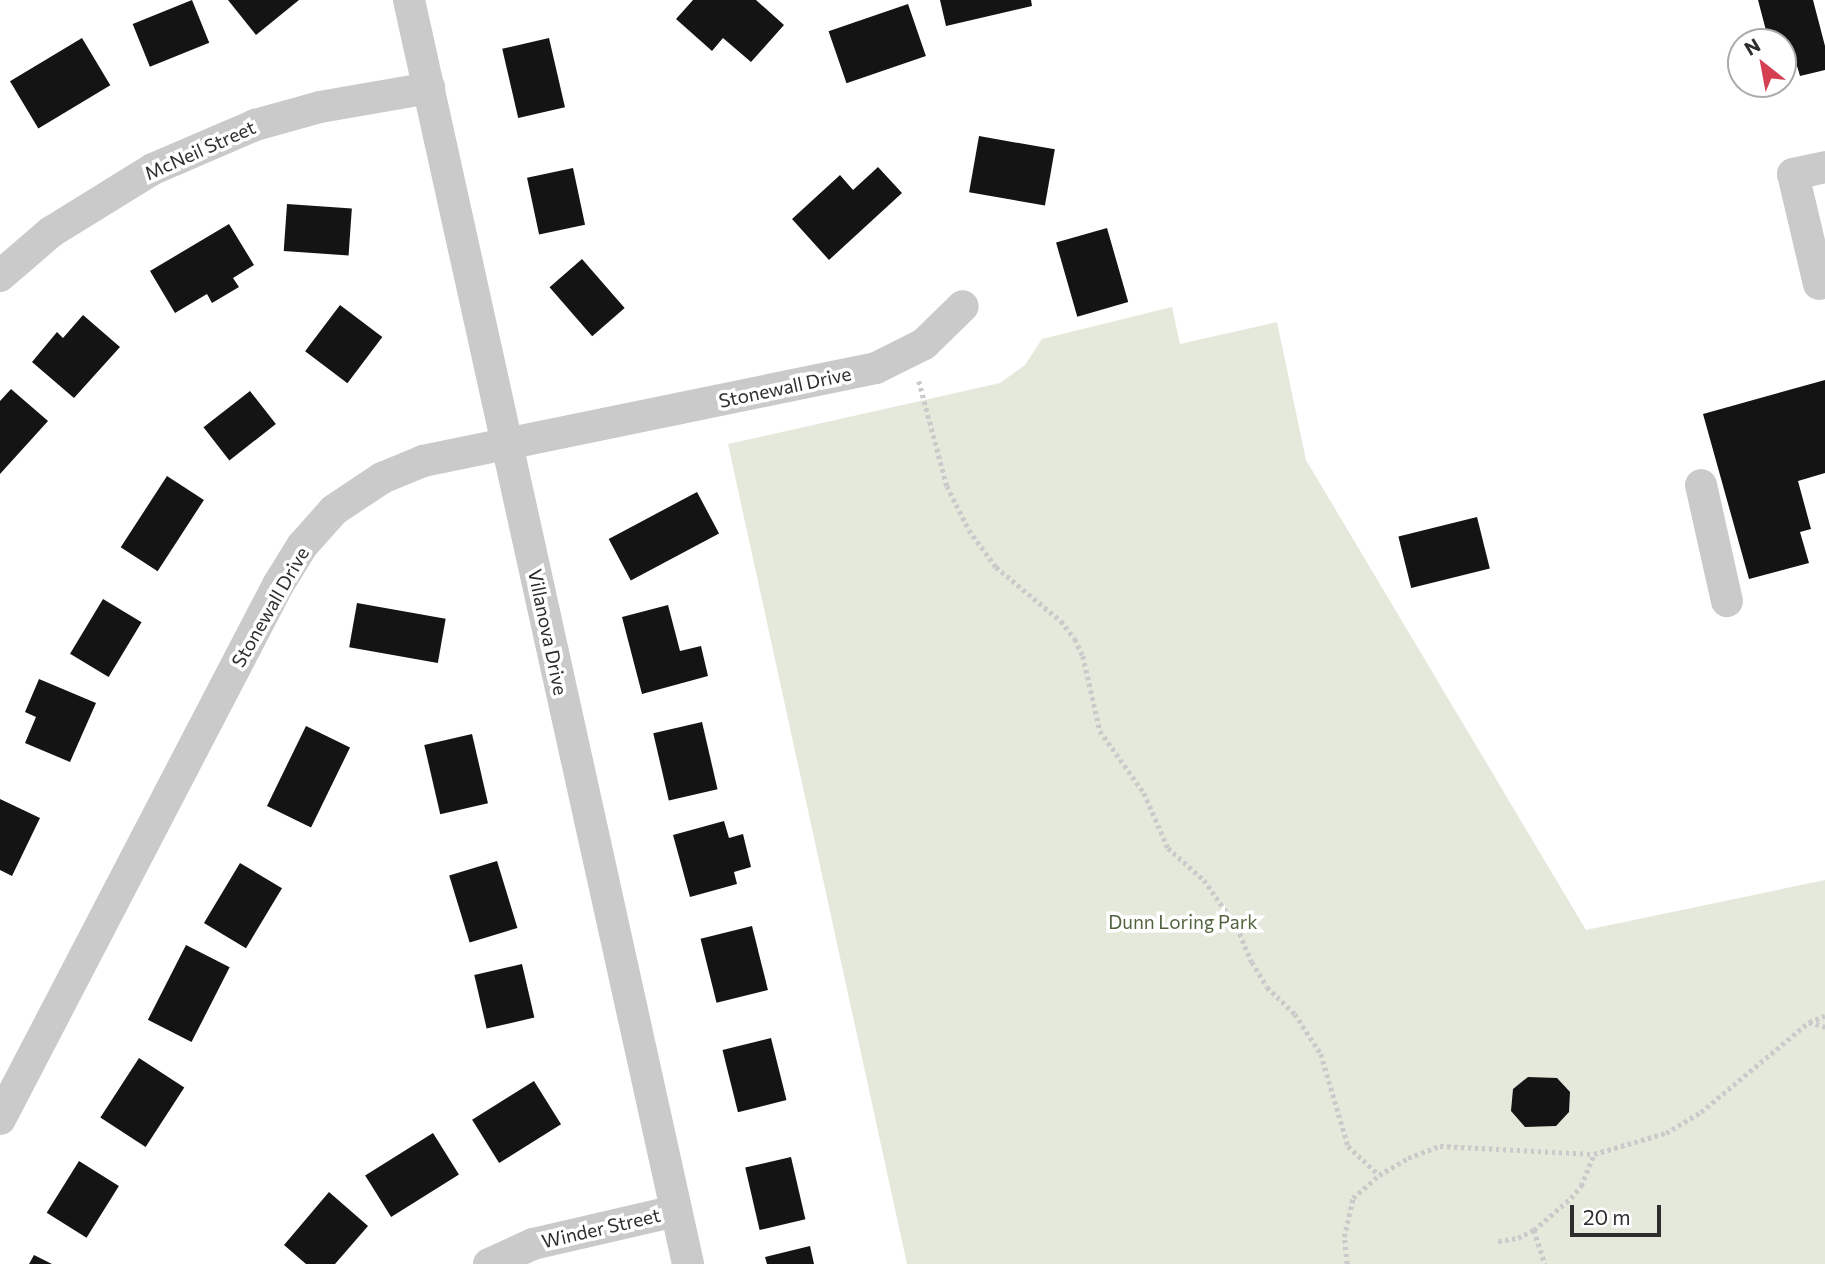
<!DOCTYPE html>
<style>
body{margin:0}
#map{position:relative;width:1825px;height:1264px;overflow:hidden;background:#fff;font-family:Commissioner,sans-serif}
div>[style]{position:absolute}
.green>*{inset:0;background:#e4e9dc}
.building>*{inset:0;background:#141414;transform-origin:0 0}
.path>*{height:4.5px;margin-top:-2.25px;transform-origin:0;background:repeating-linear-gradient(90deg,#cacaca 0 3.5px,transparent 0 7px)}
.minor>*{height:32px;margin:-16px;padding:0 16px;transform-origin:16px;border-radius:16px;background:#cacaca}
span{translate:-50% -50%;white-space:nowrap;text-align:center;line-height:1.15;-webkit-text-stroke:7px #fff;paint-order:stroke}
.street-label{font-size:19px;color:#2d2d2d}
.park-label{font-size:19px;color:#52643f}
.north{position:absolute;left:1727px;top:28px;width:70px;height:70px;box-sizing:border-box;background:#fff;border:2px solid #ababab;border-radius:50%;rotate:329deg;font-size:19px;font-weight:700;line-height:28px;text-align:center;color:#2d2d2d}
.north::after{content:'';display:block;margin:auto;width:24px;height:32px;background:#d44052;clip-path:polygon(50% 0,100% 100%,50% 72%,0 100%)}
.scale{position:absolute;left:1570px;top:1205px;width:91px;height:32px;box-sizing:border-box;border:4px solid #2d2d2d;border-top:0;padding-left:9px;font-size:21px;line-height:24px;white-space:nowrap;color:#2d2d2d;-webkit-text-stroke:5px #fff;paint-order:stroke}
</style>
<div id="map">
<div class="green">
<div style="clip-path:polygon(1172px 307px,1180px 344px,1277px 322px,1306px 460px,1586px 930px,1825px 880px,1825px 1264px,907px 1264px,728px 444px,1000px 383px,1025px 365px,1042px 339px)"></div>
</div>
<div class="building">
<div style="left:192px;top:0;width:46px;height:64px;rotate:68deg"></div>
<div style="clip-path:polygon(228px 0,299px 0,256px 35px)"></div>
<div style="clip-path:polygon(693px 0,756px 0,784px 25px,751px 62px,723px 38px,712px 51px,676px 19px)"></div>
<div style="clip-path:polygon(940px 0,1031px 0,1032px 6px,946px 26px)"></div>
<div style="clip-path:polygon(1758px 0,1813px 0,1825px 46px,1825px 70px,1800px 76px,1797px 66px,1783px 70px,1783px 42px,1769px 42px)"></div>
<div style="left:908px;top:4px;width:55px;height:84px;rotate:71deg"></div>
<div style="left:82px;top:38px;width:55px;height:84px;rotate:59deg"></div>
<div style="left:549px;top:38px;width:71px;height:48px;rotate:77deg"></div>
<div style="left:979px;top:136px;width:77px;height:57px;rotate:10deg"></div>
<div style="clip-path:polygon(878px 167px,902px 193px,829px 260px,792px 219px,840px 175px,853px 190px)"></div>
<div style="left:573px;top:168px;width:58px;height:47px;rotate:78deg"></div>
<div style="left:287px;top:204px;width:65px;height:47px;rotate:4deg"></div>
<div style="clip-path:polygon(229px 224px,254px 265px,233px 278px,239px 287px,212px 303px,207px 294px,175px 313px,150px 271px)"></div>
<div style="left:1107px;top:228px;width:77px;height:53px;rotate:74deg"></div>
<div style="left:582px;top:259px;width:65px;height:43px;rotate:49deg"></div>
<div style="left:340px;top:305px;width:53px;height:58px;rotate:37deg"></div>
<div style="clip-path:polygon(83px 315px,120px 347px,74px 398px,32px 362px,57px 332px,63px 338px)"></div>
<div style="clip-path:polygon(1825px 380px,1825px 473px,1798px 481px,1811px 529px,1800px 532px,1809px 563px,1749px 579px,1703px 414px)"></div>
<div style="clip-path:polygon(11px 389px,48px 421px,0 474px,0 401px)"></div>
<div style="left:250px;top:391px;width:42px;height:59px;rotate:52deg"></div>
<div style="left:167px;top:476px;width:44px;height:85px;rotate:33deg"></div>
<div style="left:697px;top:492px;width:47px;height:100px;rotate:62deg"></div>
<div style="left:1477px;top:517px;width:53px;height:81px;rotate:76deg"></div>
<div style="left:103px;top:599px;width:45px;height:64px;rotate:31deg"></div>
<div style="left:357px;top:603px;width:90px;height:45px;rotate:10deg"></div>
<div style="clip-path:polygon(668px 605px,680px 651px,701px 646px,708px 676px,642px 694px,622px 617px)"></div>
<div style="clip-path:polygon(39px 679px,96px 703px,70px 762px,25px 743px,36px 717px,25px 712px)"></div>
<div style="left:702px;top:722px;width:69px;height:50px;rotate:77deg"></div>
<div style="left:306px;top:726px;width:49px;height:89px;rotate:26deg"></div>
<div style="left:472px;top:734px;width:71px;height:49px;rotate:77deg"></div>
<div style="clip-path:polygon(0 799px,40px 818px,12px 876px,0 870px)"></div>
<div style="clip-path:polygon(724px 821px,729px 838px,743px 834px,751px 867px,734px 872px,737px 884px,690px 897px,673px 835px)"></div>
<div style="left:497px;top:861px;width:70px;height:50px;rotate:73deg"></div>
<div style="left:240px;top:863px;width:49px;height:70px;rotate:31deg"></div>
<div style="left:752px;top:926px;width:66px;height:53px;rotate:76deg"></div>
<div style="left:186px;top:945px;width:49px;height:84px;rotate:27deg"></div>
<div style="left:522px;top:964px;width:55px;height:49px;rotate:77deg"></div>
<div style="left:771px;top:1038px;width:64px;height:50px;rotate:76deg"></div>
<div style="left:139px;top:1058px;width:54px;height:71px;rotate:33deg"></div>
<div style="clip-path:polygon(1528px 1077px,1557px 1078px,1570px 1092px,1569px 1112px,1556px 1126px,1525px 1127px,1511px 1111px,1513px 1089px)"></div>
<div style="left:534px;top:1081px;width:51px;height:73px;rotate:58deg"></div>
<div style="left:433px;top:1133px;width:49px;height:80px;rotate:58deg"></div>
<div style="left:791px;top:1157px;width:64px;height:47px;rotate:77deg"></div>
<div style="left:79px;top:1161px;width:47px;height:61px;rotate:32deg"></div>
<div style="clip-path:polygon(329px 1192px,368px 1226px,335px 1264px,306px 1264px,284px 1245px)"></div>
<div style="clip-path:polygon(810px 1246px,814px 1264px,767px 1264px,765px 1257px)"></div>
<div style="clip-path:polygon(34px 1255px,52px 1264px,29px 1264px)"></div>
</div>
<div class="path">
<div style="left:919px;top:381px;width:109px;rotate:75.1deg"></div>
<div style="left:947px;top:486px;width:49px;rotate:63.4deg"></div>
<div style="left:969px;top:530px;width:46px;rotate:53.9deg"></div>
<div style="left:996px;top:567px;width:85px;rotate:39.7deg"></div>
<div style="left:1061px;top:621px;width:23px;rotate:52deg"></div>
<div style="left:1075px;top:639px;width:19px;rotate:65deg"></div>
<div style="left:1083px;top:656px;width:77px;rotate:77.2deg"></div>
<div style="left:1100px;top:731px;width:76px;rotate:54.6deg"></div>
<div style="left:1144px;top:793px;width:60px;rotate:66.4deg"></div>
<div style="left:1168px;top:848px;width:48px;rotate:41.6deg"></div>
<div style="left:1204px;top:880px;width:57px;rotate:54.9deg"></div>
<div style="left:1237px;top:927px;width:38px;rotate:67deg"></div>
<div style="left:1252px;top:962px;width:29px;rotate:59deg"></div>
<div style="left:1267px;top:987px;width:39px;rotate:44deg"></div>
<div style="left:1295px;top:1014px;width:48px;rotate:57deg"></div>
<div style="left:1321px;top:1054px;width:96px;rotate:73.6deg"></div>
<div style="left:1348px;top:1146px;width:42px;rotate:43.1deg"></div>
<div style="left:1809px;top:1022px;width:17px;rotate:17deg"></div>
<div style="left:1534px;top:1230px;width:36px;rotate:72deg"></div>
<div style="left:1498px;top:1241px;width:20px;rotate:-9deg"></div>
<div style="left:1518px;top:1238px;width:18px;rotate:-27deg"></div>
<div style="left:1534px;top:1230px;width:49px;rotate:-40.9deg"></div>
<div style="left:1571px;top:1198px;width:16px;rotate:-50deg"></div>
<div style="left:1581px;top:1186px;width:35px;rotate:-68deg"></div>
<div style="left:1347px;top:1264px;width:27px;rotate:-96deg"></div>
<div style="left:1344px;top:1237px;width:40px;rotate:-77deg"></div>
<div style="left:1353px;top:1198px;width:35px;rotate:-41deg"></div>
<div style="left:1379px;top:1175px;width:34px;rotate:-30deg"></div>
<div style="left:1408px;top:1158px;width:34px;rotate:-21deg"></div>
<div style="left:1440px;top:1146px;width:154px;rotate:3deg"></div>
<div style="left:1594px;top:1154px;width:75px;rotate:-16.3deg"></div>
<div style="left:1666px;top:1133px;width:41px;rotate:-31deg"></div>
<div style="left:1701px;top:1112px;width:141px;rotate:-39.8deg"></div>
<div style="left:1809px;top:1022px;width:17px;rotate:-21deg"></div>
</div>
<div class="minor">
<div style="left:409px;top:0;width:1294px;rotate:77.55deg"></div>
<div style="left:0;top:276px;width:67px;rotate:-40.8deg"></div>
<div style="left:51px;top:232px;width:120px;rotate:-31.7deg"></div>
<div style="left:153px;top:169px;width:111px;rotate:-23.3deg"></div>
<div style="left:255px;top:125px;width:67px;rotate:-15.5deg"></div>
<div style="left:320px;top:107px;width:111px;rotate:-9.9deg"></div>
<div style="left:1819px;top:284px;width:113px;rotate:-103.3deg"></div>
<div style="left:1793px;top:174px;width:33px;rotate:-12deg"></div>
<div style="left:1701px;top:485px;width:119px;rotate:77.4deg"></div>
<div style="left:0;top:1119px;width:602px;rotate:-62.5deg"></div>
<div style="left:278px;top:585px;width:46px;rotate:-58.4deg"></div>
<div style="left:302px;top:546px;width:48px;rotate:-48.4deg"></div>
<div style="left:334px;top:510px;width:58px;rotate:-33.7deg"></div>
<div style="left:382px;top:478px;width:44px;rotate:-22.5deg"></div>
<div style="left:423px;top:461px;width:462px;rotate:-11.6deg"></div>
<div style="left:876px;top:368px;width:54px;rotate:-26.6deg"></div>
<div style="left:924px;top:344px;width:54px;rotate:-44.3deg"></div>
<div style="left:489px;top:1264px;width:48px;rotate:-24.4deg"></div>
<div style="left:533px;top:1244px;width:147px;rotate:-13deg"></div>
</div>
<div class="street-label">
<span style="left:200px;top:150px;rotate:-24deg">McNeil Street</span>
<span style="left:785px;top:387px;rotate:-12deg">Stonewall Drive</span>
<span style="left:270px;top:607px;rotate:-60deg">Stonewall Drive</span>
<span style="left:548px;top:632px;rotate:78deg">Villanova Drive</span>
<span style="left:601px;top:1228px;rotate:-13deg">Winder Street</span>
</div>
<div class="park-label">
<span style="left:1183px;top:922px">Dunn Loring Park</span>
</div>
<div class="north">N</div>
<div class="scale">20 m</div>
</div>
